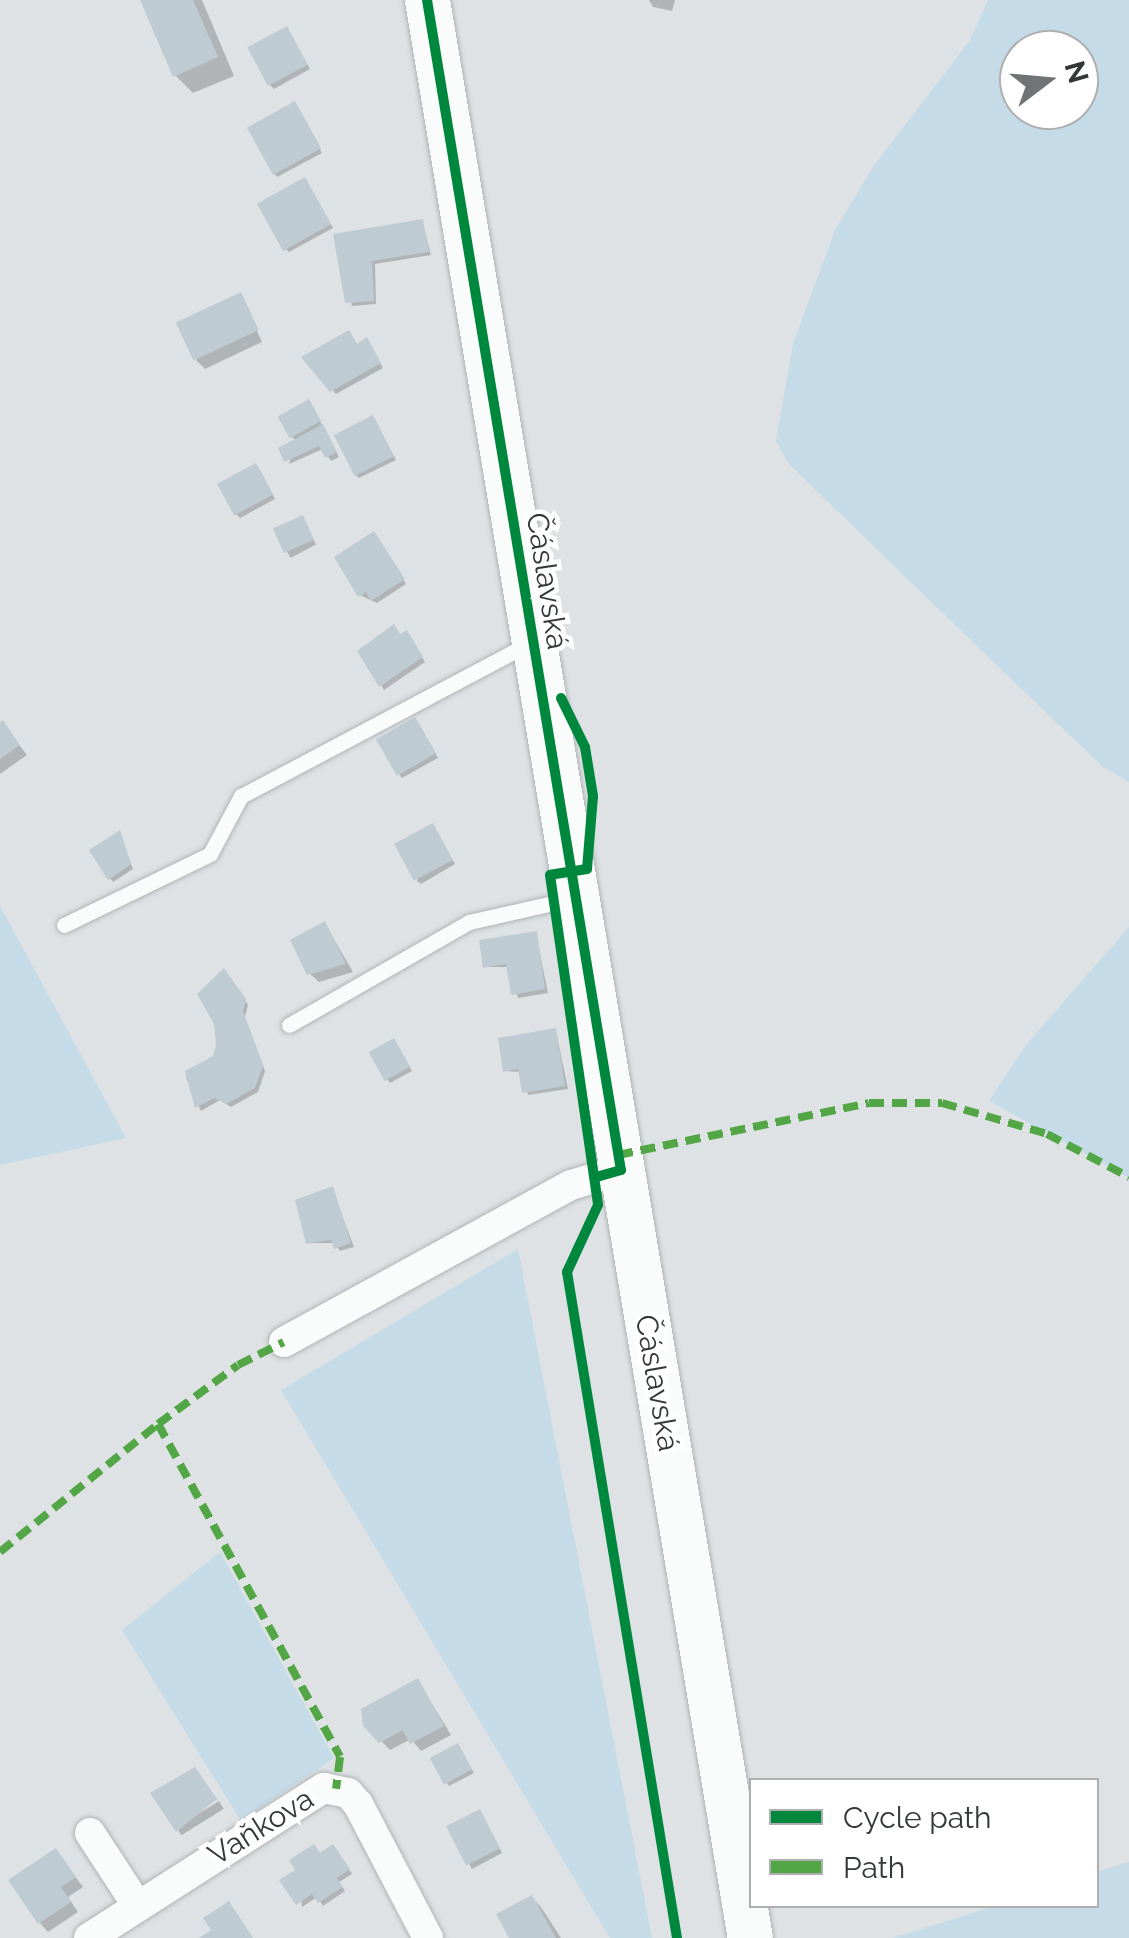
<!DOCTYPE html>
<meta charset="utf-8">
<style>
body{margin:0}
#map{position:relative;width:1129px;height:1938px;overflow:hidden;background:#dee2e4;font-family:Raleway,sans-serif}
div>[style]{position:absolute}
.green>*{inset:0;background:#c5dbe7}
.shadow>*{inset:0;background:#0003;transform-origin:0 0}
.building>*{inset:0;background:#becbd3;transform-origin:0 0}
.roads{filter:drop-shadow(0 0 2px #b1b4b6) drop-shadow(0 0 2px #b1b4b6)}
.lane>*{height:15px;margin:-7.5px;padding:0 7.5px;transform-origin:7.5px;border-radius:7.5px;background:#fafbfb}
.street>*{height:30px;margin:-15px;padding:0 15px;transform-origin:15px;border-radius:15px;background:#fafbfb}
.primary>*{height:45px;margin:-22.5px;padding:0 22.5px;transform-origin:22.5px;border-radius:22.5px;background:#fafbfb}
.quiet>*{height:8px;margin-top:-4px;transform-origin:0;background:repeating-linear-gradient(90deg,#53a645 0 15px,transparent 0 23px)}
.cycleway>*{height:10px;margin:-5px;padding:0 5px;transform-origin:5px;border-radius:5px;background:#00873e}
span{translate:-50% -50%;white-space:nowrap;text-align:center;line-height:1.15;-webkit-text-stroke:9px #fff;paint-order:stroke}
.street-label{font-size:30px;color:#35383a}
.legend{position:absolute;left:749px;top:1778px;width:350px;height:130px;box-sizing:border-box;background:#fff;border:2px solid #aeafb0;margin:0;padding:12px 18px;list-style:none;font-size:30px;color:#35383a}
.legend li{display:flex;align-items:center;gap:20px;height:50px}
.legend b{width:50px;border:2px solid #aeafb0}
.north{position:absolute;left:999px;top:30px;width:100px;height:100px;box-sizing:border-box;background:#fff;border:2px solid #aeafb0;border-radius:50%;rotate:74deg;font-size:28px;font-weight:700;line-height:40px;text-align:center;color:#35383a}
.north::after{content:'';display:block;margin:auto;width:35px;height:45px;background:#707476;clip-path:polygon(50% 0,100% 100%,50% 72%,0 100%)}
</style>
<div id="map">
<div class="green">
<div style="clip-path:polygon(evenodd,988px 0,1129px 0,1129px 782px,1103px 767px,955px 625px,788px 463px,776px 441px,793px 344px,835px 230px,873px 167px,970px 40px,988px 0,1079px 50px,1079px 110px,1019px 110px,1019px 50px,1079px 50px)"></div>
<div style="clip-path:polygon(0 906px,126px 1138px,0 1165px)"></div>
<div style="clip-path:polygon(1129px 927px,1129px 1178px,989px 1101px,1026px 1045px)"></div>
<div style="clip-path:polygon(518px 1249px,652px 1938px,610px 1938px,281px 1390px)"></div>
<div style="clip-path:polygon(220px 1552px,334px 1758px,241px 1821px,122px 1630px)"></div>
<div style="clip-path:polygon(1129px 1862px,1129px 1938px,893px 1938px,994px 1906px,1096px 1906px,1097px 1872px)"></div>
</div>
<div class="shadow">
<div style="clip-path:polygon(143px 0,202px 0,234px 76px,193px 93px,175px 75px)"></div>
<div style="clip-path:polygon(649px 0,675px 0,672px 11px,653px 7px)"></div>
<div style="clip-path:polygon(290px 33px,310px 69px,274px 89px,270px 85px)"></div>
<div style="clip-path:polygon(298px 108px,322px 153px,277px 177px,274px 173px)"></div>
<div style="clip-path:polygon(308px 184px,333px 228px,289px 252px,285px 248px)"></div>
<div style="clip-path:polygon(422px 221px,431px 255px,375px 264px,376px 304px,352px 306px,336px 236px)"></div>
<div style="clip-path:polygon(241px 295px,262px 342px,205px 369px,196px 360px)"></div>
<div style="clip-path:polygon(370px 344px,383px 368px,336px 394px,305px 358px)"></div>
<div style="clip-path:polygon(312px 406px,339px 457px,331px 461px,323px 449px,289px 464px,296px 441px,291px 436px)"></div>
<div style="clip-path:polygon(373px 418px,396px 460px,359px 478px,355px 474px)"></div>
<div style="clip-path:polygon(260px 470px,275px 499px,240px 518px,236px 514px)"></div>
<div style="left:302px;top:518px;width:30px;height:29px;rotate:62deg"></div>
<div style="clip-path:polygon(377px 538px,406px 584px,377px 603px,360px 595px)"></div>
<div style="clip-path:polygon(400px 636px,410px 637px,425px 662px,384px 690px,361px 651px)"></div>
<div style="clip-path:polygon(2px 723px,27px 755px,0 774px,0 725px)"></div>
<div style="clip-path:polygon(419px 724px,438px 758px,402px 778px,399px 774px)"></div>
<div style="clip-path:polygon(436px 830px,455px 864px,421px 884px,417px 881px)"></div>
<div style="clip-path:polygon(119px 833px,133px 869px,113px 882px,110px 878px)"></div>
<div style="clip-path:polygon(325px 924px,353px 972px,319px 982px,309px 973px)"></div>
<div style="clip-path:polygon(536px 934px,548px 993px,518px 998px,509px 967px,485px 967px)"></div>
<div style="clip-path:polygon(227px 975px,248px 1005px,245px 1017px,265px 1071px,258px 1092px,231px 1107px,220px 1100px,201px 1111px,186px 1078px,215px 1057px)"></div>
<div style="clip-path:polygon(556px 1031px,568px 1089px,528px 1095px,521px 1072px,506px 1071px)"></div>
<div style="clip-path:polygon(397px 1045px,412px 1071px,390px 1083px,387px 1079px)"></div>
<div style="clip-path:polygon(332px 1189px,354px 1247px,340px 1251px,335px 1243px,308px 1243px)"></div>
<div style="clip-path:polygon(418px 1681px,451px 1735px,421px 1751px,411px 1739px,390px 1750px,366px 1725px)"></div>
<div style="clip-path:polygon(458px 1746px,474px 1773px,449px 1786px,446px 1782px)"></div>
<div style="left:219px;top:1801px;width:9px;height:50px;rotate:58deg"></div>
<div style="clip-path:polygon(483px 1816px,502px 1853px,472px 1869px,449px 1828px)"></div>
<div style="clip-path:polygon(56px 1851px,83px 1887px,68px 1897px,78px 1912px,48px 1932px,40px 1923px)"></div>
<div style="clip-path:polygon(336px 1851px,352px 1874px,339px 1882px,345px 1891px,323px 1906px,317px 1897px,302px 1907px,298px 1870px)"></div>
<div style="clip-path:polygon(532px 1898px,541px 1907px,561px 1938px,512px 1938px)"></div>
</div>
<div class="building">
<div style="clip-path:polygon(140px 0,193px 0,218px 57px,173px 77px)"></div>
<div style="left:287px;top:26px;width:44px;height:45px;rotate:62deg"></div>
<div style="left:295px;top:101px;width:54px;height:55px;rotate:61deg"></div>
<div style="left:305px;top:177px;width:54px;height:55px;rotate:61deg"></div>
<div style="clip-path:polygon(423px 219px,429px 252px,372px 261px,374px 301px,345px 303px,333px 234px)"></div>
<div style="left:241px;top:292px;width:42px;height:72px;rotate:65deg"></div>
<div style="clip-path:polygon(349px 330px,357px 344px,367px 337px,381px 363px,330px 392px,301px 357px)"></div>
<div style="left:309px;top:399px;width:25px;height:36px;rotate:61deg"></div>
<div style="left:373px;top:415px;width:46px;height:44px;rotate:63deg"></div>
<div style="clip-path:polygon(323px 424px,337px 452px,325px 458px,319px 446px,284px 462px,278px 448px)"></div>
<div style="left:256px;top:463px;width:36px;height:44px;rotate:62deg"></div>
<div style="left:303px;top:515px;width:27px;height:33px;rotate:66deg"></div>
<div style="clip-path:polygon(374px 531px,405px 579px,371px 601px,366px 592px,358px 597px,334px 557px)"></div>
<div style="clip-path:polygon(394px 624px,400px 634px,407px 630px,423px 657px,379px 687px,357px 651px)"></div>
<div style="left:415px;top:717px;width:42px;height:45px;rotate:60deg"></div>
<div style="clip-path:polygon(3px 720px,20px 745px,0 759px,0 722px)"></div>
<div style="left:433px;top:823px;width:42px;height:44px;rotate:62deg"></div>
<div style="clip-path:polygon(120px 830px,131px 864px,108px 880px,89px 850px)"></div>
<div style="clip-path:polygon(325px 921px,346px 964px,307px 975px,290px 940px)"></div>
<div style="clip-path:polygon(537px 931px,545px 989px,511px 995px,506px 964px,483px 968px,479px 940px)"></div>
<div style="clip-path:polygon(224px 968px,246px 999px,243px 1011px,263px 1066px,255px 1088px,226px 1104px,214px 1098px,195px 1108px,185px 1071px,213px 1056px,216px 1045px,214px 1024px,197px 994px)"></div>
<div style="clip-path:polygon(556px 1028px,565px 1086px,522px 1093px,518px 1069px,503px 1072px,498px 1038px)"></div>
<div style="left:394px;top:1038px;width:33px;height:29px;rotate:61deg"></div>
<div style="clip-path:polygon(333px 1186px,351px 1243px,334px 1249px,331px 1240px,306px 1244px,295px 1200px)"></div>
<div style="clip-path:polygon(418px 1678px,444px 1726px,410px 1744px,403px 1730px,379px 1743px,363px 1726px,361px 1709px)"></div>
<div style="left:458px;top:1743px;width:30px;height:32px;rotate:62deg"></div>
<div style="clip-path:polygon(195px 1767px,217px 1799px,176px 1832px,150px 1793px)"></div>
<div style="left:480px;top:1809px;width:44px;height:38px;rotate:63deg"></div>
<div style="clip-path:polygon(314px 1844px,320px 1853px,333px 1844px,350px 1869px,337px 1878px,343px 1887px,318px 1903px,312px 1894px,296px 1905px,279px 1880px,295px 1870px,289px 1860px)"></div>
<div style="clip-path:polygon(56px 1848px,76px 1877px,61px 1887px,71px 1902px,38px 1924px,8px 1880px)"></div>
<div style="clip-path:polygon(532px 1895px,556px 1938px,509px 1938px,496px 1914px)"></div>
<div style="clip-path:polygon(229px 1901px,253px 1938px,199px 1938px,211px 1930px,203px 1918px)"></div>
</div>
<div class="roads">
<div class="lane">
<div style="left:64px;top:925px;width:162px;rotate:-25.9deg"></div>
<div style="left:210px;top:854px;width:66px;rotate:-61.9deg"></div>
<div style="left:241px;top:796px;width:325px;rotate:-27.9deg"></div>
<div style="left:289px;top:1025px;width:207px;rotate:-29.8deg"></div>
<div style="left:469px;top:922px;width:105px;rotate:-12.7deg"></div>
</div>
<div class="street">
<div style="left:284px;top:1342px;width:327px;rotate:-28.7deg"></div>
<div style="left:571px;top:1185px;width:52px;rotate:-16.7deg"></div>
<div style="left:90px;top:1833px;width:86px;rotate:56.9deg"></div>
<div style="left:89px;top:1938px;width:279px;rotate:-32.6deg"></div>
<div style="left:324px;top:1788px;width:25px;rotate:12deg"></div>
<div style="left:348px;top:1793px;width:15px;rotate:48deg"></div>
<div style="left:358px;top:1804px;width:151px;rotate:62.4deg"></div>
</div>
<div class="primary">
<div style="left:427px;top:0;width:1965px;rotate:80.54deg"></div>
</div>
</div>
<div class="quiet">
<div style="left:618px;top:1155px;width:256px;rotate:-11.7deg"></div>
<div style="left:869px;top:1103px;width:73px"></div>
<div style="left:942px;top:1103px;width:109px;rotate:16.4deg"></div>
<div style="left:1047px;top:1134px;width:93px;rotate:27.7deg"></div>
<div style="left:158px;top:1424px;width:379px;rotate:61.3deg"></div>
<div style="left:340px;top:1757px;width:32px;rotate:97deg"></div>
<div style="left:0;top:1552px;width:203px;rotate:-39deg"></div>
<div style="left:158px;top:1424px;width:99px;rotate:-36.4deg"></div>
<div style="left:238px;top:1365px;width:51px;rotate:-26.6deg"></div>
</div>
<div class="cycleway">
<div style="left:427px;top:0;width:1186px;rotate:80.59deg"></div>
<div style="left:621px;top:1170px;width:26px;rotate:164deg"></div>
<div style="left:561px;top:698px;width:55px;rotate:63.9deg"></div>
<div style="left:585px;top:747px;width:50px;rotate:80.7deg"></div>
<div style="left:593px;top:796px;width:73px;rotate:94.7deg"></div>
<div style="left:587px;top:869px;width:37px;rotate:171deg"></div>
<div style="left:550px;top:875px;width:333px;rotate:81.7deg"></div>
<div style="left:598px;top:1205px;width:74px;rotate:114.8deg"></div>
<div style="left:567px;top:1272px;width:675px;rotate:80.62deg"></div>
</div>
<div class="street-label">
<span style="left:547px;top:581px;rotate:81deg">Čáslavská</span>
<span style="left:657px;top:1383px;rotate:80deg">Čáslavská</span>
<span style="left:261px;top:1827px;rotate:-32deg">Vaňkova</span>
</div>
<ul class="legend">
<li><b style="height:12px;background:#00873e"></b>Cycle path</li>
<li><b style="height:12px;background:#53a645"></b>Path</li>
</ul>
<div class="north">N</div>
</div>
